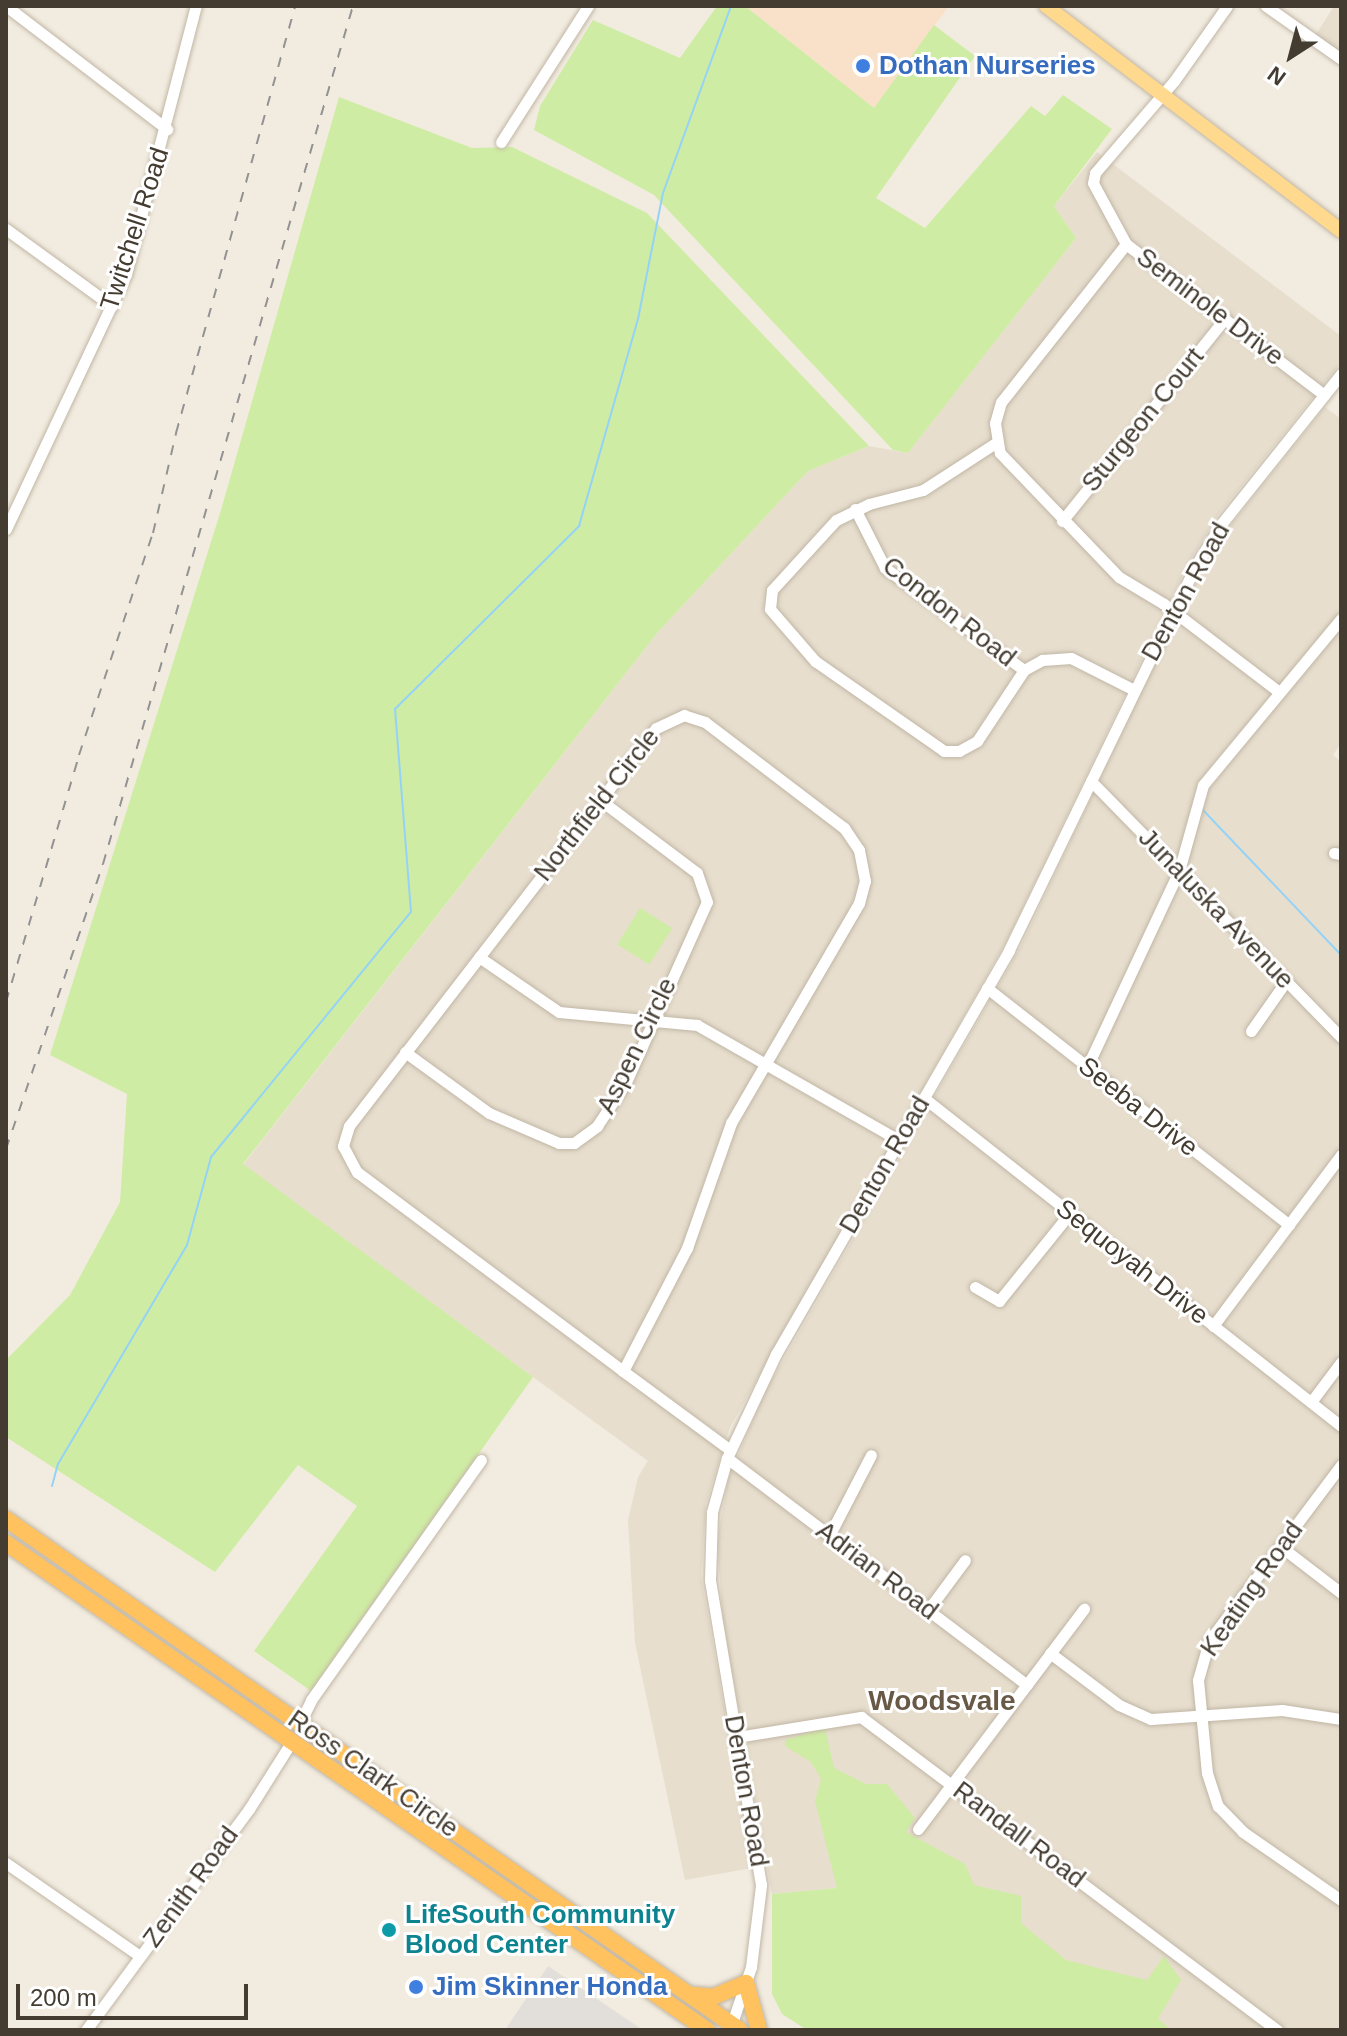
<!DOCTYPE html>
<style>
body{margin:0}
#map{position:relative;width:1347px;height:2036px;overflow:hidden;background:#f2ece0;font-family:Arial,sans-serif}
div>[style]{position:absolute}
.residential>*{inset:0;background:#e7dece}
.commercial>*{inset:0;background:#f8e1c8}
.green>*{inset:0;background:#cfeca4;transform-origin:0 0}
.parking>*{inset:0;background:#e2deda}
.stream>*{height:2px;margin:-1px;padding:0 1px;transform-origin:1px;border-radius:1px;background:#94d3f7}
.roads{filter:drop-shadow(0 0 2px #c1b6a5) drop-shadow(0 0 2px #c1b6a5)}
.minor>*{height:11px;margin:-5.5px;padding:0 5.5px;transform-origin:5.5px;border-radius:5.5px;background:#fff}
.major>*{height:14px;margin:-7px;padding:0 7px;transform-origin:7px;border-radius:7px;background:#ffd98d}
.highway>*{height:16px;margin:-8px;padding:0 8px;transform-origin:8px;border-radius:8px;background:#ffc25f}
.rail>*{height:2px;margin-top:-1px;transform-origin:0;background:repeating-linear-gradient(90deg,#929292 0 10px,transparent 0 20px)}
.dots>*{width:22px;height:22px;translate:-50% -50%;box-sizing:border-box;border:4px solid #fff;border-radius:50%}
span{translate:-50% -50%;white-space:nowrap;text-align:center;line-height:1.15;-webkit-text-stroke:6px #fff;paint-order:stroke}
.shop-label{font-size:26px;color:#366cbe;font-weight:700}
.left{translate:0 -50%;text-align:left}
.street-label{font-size:26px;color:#443c31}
.culture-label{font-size:26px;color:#0d838f;font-weight:700}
.neighbourhood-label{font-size:28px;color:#685947;font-weight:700}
.frame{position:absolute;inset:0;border:8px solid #443c31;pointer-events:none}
.north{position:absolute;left:1251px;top:16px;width:80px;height:80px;-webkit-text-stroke:6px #fff;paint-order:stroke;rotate:216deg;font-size:22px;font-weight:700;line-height:32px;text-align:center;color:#443c31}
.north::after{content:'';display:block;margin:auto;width:28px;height:36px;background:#443c31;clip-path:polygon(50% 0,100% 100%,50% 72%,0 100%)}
.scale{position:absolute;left:16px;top:1984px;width:232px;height:36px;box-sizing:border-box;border:4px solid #443c31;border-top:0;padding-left:10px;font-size:24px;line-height:28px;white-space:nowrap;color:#443c31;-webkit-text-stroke:6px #fff;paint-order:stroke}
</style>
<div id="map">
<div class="residential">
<div style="clip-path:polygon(1334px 6px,1341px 6px,1341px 54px,1315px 36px)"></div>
<div style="clip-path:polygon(1097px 152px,1341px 336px,1341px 363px,1218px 515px,1189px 562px,1008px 938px,730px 1427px,706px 1503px,701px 1576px,752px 1868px,685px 1880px,635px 1643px,628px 1520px,638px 1477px,648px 1461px,243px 1165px,658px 632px,808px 471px,869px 446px,908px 453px,1076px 238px,1054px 206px)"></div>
<div style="clip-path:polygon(1325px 407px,1341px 419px,1341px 743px,1333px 755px,1341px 762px,1341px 2030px,1163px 2030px,837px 1888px,772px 1894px,723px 1622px,717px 1541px,728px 1480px,764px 1394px,1021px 946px,1172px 627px,1226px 531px)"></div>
</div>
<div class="commercial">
<div style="clip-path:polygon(745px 6px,949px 6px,874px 108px)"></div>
</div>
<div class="green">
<div style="clip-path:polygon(717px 6px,745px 6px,874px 108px,934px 25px,975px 56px,876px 198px,925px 228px,1031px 106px,1045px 116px,1063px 95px,1112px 129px,1054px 206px,1076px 238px,908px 453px,893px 450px,654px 195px,534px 130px,540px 106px,593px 20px,680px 58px)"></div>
<div style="clip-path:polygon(339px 97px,472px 148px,512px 147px,647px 213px,869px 446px,808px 471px,658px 632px,243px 1164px,533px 1377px,311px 1691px,254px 1651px,357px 1506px,298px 1465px,215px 1572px,6px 1437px,6px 1360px,70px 1295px,120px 1202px,127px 1094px,50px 1055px,221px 510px)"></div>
<div style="left:640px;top:908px;width:38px;height:43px;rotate:32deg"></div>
<div style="clip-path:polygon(825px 1728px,834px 1768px,866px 1784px,887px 1784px,915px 1818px,906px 1832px,965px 1864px,974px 1885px,1021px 1896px,1021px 1923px,1066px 1960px,1147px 1980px,1164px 1956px,1181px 1980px,1158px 2019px,1172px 2030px,807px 2030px,782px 2014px,772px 1994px,772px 1894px,837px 1888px,815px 1801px,821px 1779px,811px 1762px,785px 1746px,785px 1740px)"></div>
</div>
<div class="parking">
<div style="clip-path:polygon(548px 1966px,643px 2030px,505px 2030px)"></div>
</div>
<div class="stream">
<div style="left:1202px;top:809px;width:202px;rotate:46.4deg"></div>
<div style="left:52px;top:1486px;width:23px;rotate:-75deg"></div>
<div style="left:58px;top:1464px;width:254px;rotate:-59.5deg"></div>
<div style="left:187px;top:1245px;width:91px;rotate:-74.7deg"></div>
<div style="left:211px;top:1157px;width:316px;rotate:-50.8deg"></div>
<div style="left:411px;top:912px;width:204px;rotate:-94.5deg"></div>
<div style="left:395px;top:709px;width:260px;rotate:-44.8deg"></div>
<div style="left:579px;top:526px;width:215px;rotate:-74.1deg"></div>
<div style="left:638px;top:319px;width:128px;rotate:-78.8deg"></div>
<div style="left:663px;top:193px;width:199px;rotate:-70deg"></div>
</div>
<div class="roads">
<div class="minor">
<div style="left:6px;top:6px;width:203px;rotate:37.4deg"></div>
<div style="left:1227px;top:6px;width:92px;rotate:125.2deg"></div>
<div style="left:1174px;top:81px;width:121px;rotate:130.7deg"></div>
<div style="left:1095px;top:173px;width:10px;rotate:101deg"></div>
<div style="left:1093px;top:183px;width:69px;rotate:61.6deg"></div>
<div style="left:1126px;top:244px;width:249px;rotate:37.3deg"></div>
<div style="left:1266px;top:6px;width:92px;rotate:35.2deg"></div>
<div style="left:501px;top:142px;width:161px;rotate:-57.4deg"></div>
<div style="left:6px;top:229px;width:131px;rotate:36deg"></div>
<div style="left:1126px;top:244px;width:201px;rotate:128.3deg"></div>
<div style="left:1001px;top:402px;width:22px;rotate:106deg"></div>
<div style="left:995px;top:423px;width:30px;rotate:81deg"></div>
<div style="left:1000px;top:453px;width:172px;rotate:46.2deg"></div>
<div style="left:1119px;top:577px;width:52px;rotate:31deg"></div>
<div style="left:1164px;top:604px;width:145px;rotate:37.4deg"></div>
<div style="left:997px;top:442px;width:88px;rotate:147deg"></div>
<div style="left:923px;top:490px;width:56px;rotate:165.5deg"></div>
<div style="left:869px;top:504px;width:37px;rotate:154deg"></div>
<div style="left:836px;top:520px;width:95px;rotate:132.4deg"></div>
<div style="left:772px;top:590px;width:19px;rotate:96deg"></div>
<div style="left:770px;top:609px;width:69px;rotate:49.1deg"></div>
<div style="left:815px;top:661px;width:157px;rotate:34.9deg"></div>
<div style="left:944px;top:751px;width:15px"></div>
<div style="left:959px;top:751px;width:21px;rotate:-29deg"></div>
<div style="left:977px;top:741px;width:85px;rotate:-56.5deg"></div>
<div style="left:1024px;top:670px;width:21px;rotate:-29deg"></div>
<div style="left:1042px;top:660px;width:29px;rotate:-4deg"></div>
<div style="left:1071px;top:658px;width:71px;rotate:26.9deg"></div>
<div style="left:855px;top:509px;width:66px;rotate:63deg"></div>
<div style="left:885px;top:568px;width:172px;rotate:36.3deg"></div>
<div style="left:1062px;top:521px;width:260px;rotate:-51.2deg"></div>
<div style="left:6px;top:529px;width:282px;rotate:-64.8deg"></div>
<div style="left:126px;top:274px;width:277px;rotate:-75.4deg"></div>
<div style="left:1091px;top:781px;width:358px;rotate:45.7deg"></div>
<div style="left:1334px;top:853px;width:7px;rotate:8deg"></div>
<div style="left:479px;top:957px;width:97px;rotate:34.5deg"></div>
<div style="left:559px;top:1012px;width:139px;rotate:5.4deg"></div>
<div style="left:697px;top:1025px;width:232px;rotate:29.7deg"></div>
<div style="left:987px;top:988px;width:384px;rotate:38.1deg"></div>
<div style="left:1251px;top:1031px;width:61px;rotate:-55deg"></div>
<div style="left:405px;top:1052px;width:104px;rotate:36deg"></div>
<div style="left:489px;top:1113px;width:76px;rotate:23.2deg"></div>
<div style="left:559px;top:1143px;width:15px"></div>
<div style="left:574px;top:1143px;width:29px;rotate:-36deg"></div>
<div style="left:597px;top:1126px;width:53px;rotate:-56.6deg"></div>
<div style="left:626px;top:1082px;width:197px;rotate:-65.8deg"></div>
<div style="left:707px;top:902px;width:31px;rotate:-109deg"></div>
<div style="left:697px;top:873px;width:121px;rotate:-143deg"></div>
<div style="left:1087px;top:1067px;width:217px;rotate:-64.9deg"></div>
<div style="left:1179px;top:871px;width:89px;rotate:-74.4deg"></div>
<div style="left:1203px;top:785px;width:216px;rotate:-50.3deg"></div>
<div style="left:924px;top:1098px;width:531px;rotate:38.19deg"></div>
<div style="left:975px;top:1287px;width:28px;rotate:30deg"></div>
<div style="left:999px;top:1301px;width:113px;rotate:-51.1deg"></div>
<div style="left:1213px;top:1326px;width:214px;rotate:-53.2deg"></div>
<div style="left:623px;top:1371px;width:139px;rotate:-62.5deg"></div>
<div style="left:687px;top:1248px;width:133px;rotate:-70.6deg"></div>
<div style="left:731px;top:1123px;width:255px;rotate:-59.8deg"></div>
<div style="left:859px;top:903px;width:23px;rotate:-75deg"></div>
<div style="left:865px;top:881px;width:32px;rotate:-101deg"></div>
<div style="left:859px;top:850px;width:27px;rotate:-124deg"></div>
<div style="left:844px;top:828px;width:175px;rotate:-142.7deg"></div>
<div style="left:705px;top:722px;width:22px;rotate:-162deg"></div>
<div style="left:684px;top:715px;width:31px;rotate:155deg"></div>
<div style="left:656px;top:728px;width:503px;rotate:127.65deg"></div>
<div style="left:349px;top:1126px;width:21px;rotate:107deg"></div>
<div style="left:343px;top:1146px;width:30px;rotate:62deg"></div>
<div style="left:357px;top:1172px;width:332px;rotate:36.8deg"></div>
<div style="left:623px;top:1371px;width:133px;rotate:36.4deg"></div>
<div style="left:1311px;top:1402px;width:50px;rotate:-53.1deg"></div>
<div style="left:727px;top:1458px;width:376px;rotate:37.1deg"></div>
<div style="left:1341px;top:1465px;width:220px;rotate:126.9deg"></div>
<div style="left:1209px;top:1641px;width:41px;rotate:105.8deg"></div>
<div style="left:1198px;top:1680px;width:93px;rotate:84.5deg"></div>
<div style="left:1207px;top:1773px;width:35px;rotate:72deg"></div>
<div style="left:1218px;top:1806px;width:36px;rotate:46deg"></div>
<div style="left:1243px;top:1832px;width:119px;rotate:34.8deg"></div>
<div style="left:829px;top:1536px;width:91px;rotate:-62.6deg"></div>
<div style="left:1280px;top:1546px;width:77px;rotate:37.6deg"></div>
<div style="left:928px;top:1610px;width:62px;rotate:-53.5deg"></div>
<div style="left:1050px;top:1653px;width:86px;rotate:37deg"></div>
<div style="left:1119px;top:1705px;width:35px;rotate:24deg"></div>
<div style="left:1151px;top:1719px;width:131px;rotate:-3.9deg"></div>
<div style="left:1282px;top:1710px;width:60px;rotate:8.7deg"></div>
<div style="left:300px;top:1723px;width:25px;rotate:-64deg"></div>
<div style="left:311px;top:1700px;width:294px;rotate:-54.7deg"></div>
<div style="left:737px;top:1737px;width:126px;rotate:-9.2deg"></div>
<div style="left:861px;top:1717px;width:521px;rotate:36.96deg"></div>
<div style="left:918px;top:1829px;width:276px;rotate:-53deg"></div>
<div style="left:6px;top:1863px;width:163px;rotate:34.8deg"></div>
<div style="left:730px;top:2029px;width:65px;rotate:-71.3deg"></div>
<div style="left:751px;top:1967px;width:83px;rotate:-83deg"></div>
<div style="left:761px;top:1885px;width:309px;rotate:-99.5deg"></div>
<div style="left:710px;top:1580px;width:68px;rotate:-88.3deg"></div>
<div style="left:712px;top:1512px;width:56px;rotate:-74.5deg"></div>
<div style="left:727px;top:1458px;width:115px;rotate:-64.8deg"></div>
<div style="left:776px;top:1354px;width:466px;rotate:-60deg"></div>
<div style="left:1009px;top:950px;width:428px;rotate:-64.1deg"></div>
<div style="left:1196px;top:565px;width:49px;rotate:-58.2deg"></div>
<div style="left:1222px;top:523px;width:191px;rotate:-51.4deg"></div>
<div style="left:86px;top:2030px;width:275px;rotate:-53.6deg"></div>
<div style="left:249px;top:1809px;width:80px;rotate:-57.7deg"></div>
</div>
<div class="major">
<div style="left:1046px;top:6px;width:371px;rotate:37.3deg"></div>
</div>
<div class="highway">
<div style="left:6px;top:1519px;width:894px;rotate:34.85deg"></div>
<div style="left:6px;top:1543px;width:854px;rotate:34.79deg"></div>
<div style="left:692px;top:1995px;width:21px;rotate:5deg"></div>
<div style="left:713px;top:1997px;width:36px;rotate:-23deg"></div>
<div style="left:746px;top:1983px;width:49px;rotate:74.5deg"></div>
</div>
</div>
<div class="rail">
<div style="left:6px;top:1002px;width:258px;rotate:-73.5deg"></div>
<div style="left:79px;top:755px;width:234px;rotate:-71.6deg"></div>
<div style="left:153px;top:533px;width:103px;rotate:-77deg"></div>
<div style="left:176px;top:433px;width:443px;rotate:-74.4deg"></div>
<div style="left:6px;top:1149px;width:301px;rotate:-71.2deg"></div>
<div style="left:103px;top:864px;width:894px;rotate:-73.76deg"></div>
</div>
<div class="dots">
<div style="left:863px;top:66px;background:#3f7fe0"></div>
<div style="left:389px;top:1930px;background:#0f9aa8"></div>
<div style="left:416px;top:1987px;background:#3f7fe0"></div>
</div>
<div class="shop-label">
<span class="left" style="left:879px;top:66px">Dothan Nurseries</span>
<span class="left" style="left:432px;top:1987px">Jim Skinner Honda</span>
</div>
<div class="street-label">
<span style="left:135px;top:229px;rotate:-72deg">Twitchell Road</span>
<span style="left:1210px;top:307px;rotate:37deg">Seminole Drive</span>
<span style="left:1143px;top:420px;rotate:-51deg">Sturgeon Court</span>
<span style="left:1186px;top:592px;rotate:-61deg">Denton Road</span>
<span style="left:949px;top:612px;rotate:38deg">Condon Road</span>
<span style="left:597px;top:805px;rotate:-52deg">Northfield Circle</span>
<span style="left:1216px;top:909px;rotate:46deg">Junaluska Avenue</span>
<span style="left:637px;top:1046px;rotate:-64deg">Aspen Circle</span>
<span style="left:1138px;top:1107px;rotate:38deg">Seeba Drive</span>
<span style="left:885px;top:1165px;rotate:-60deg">Denton Road</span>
<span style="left:1132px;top:1262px;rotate:38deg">Sequoyah Drive</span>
<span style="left:877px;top:1571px;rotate:37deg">Adrian Road</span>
<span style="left:1252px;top:1589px;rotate:-55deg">Keating Road</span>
<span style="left:373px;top:1774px;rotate:35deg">Ross Clark Circle</span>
<span style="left:746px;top:1791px;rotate:80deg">Denton Road</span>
<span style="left:1019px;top:1835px;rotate:37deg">Randall Road</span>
<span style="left:191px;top:1887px;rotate:-54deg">Zenith Road</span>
</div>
<div class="culture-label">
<span class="left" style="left:405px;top:1930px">LifeSouth Community<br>Blood Center</span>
</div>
<div class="neighbourhood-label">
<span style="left:942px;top:1701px">Woodsvale</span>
</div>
<div class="frame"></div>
<div class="north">N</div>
<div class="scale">200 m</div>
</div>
